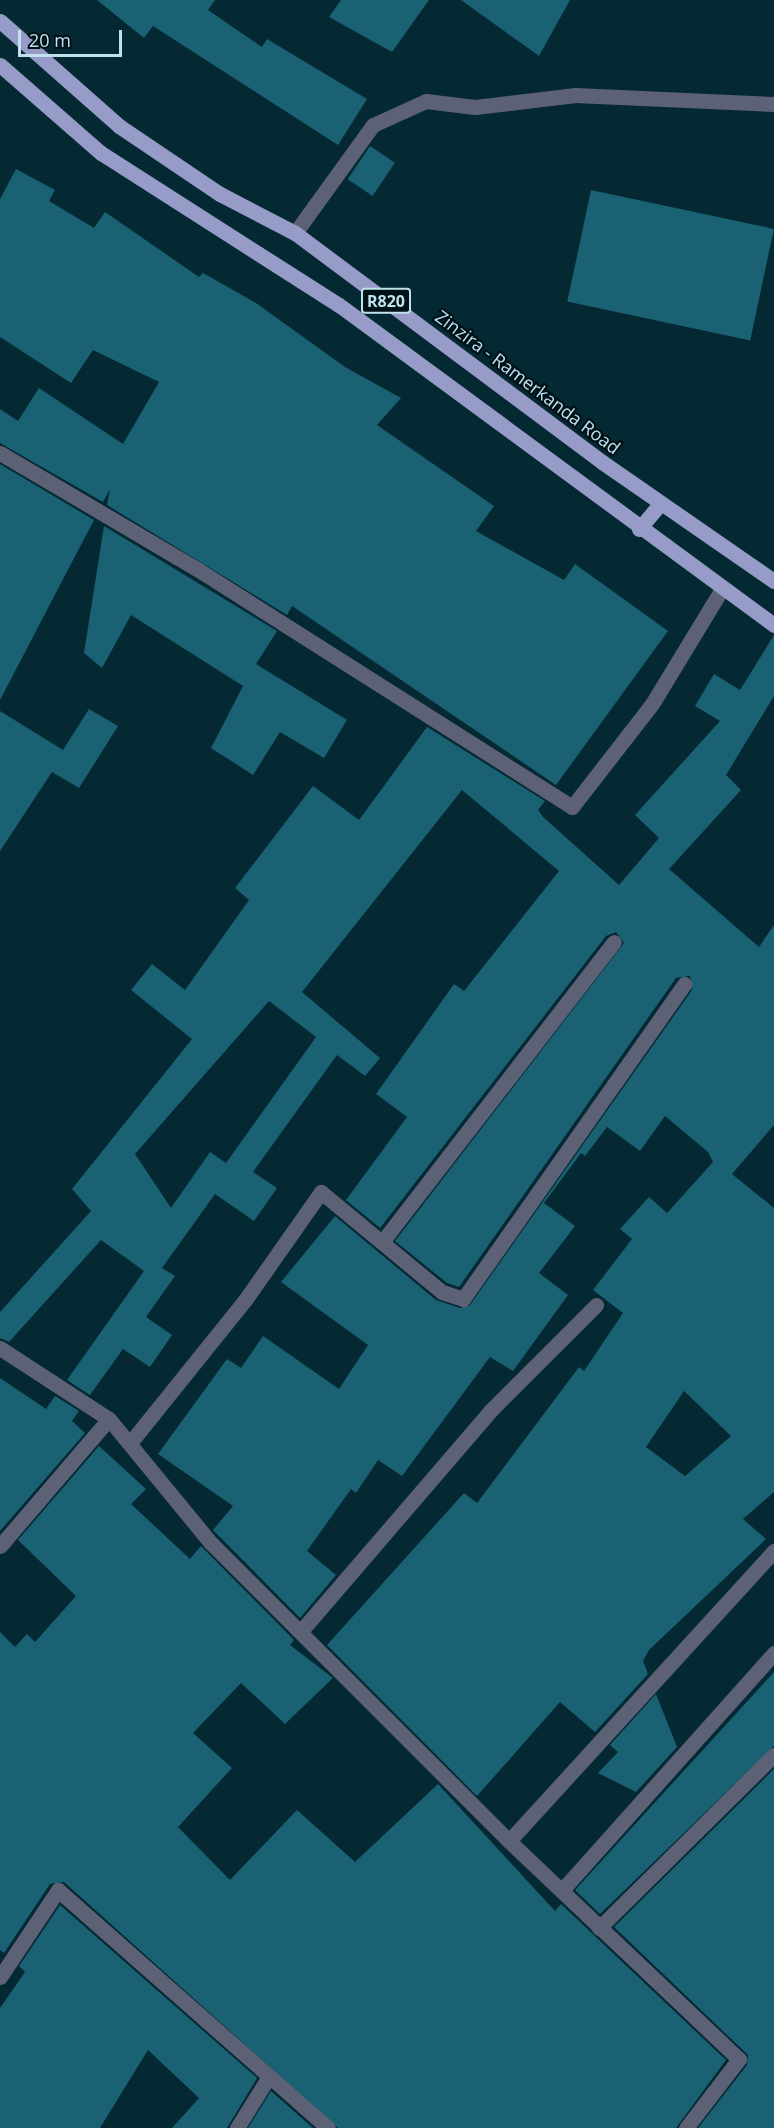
<!DOCTYPE html>
<style>
body{margin:0}
#map{position:relative;width:774px;height:2128px;overflow:hidden;background:#042933;font-family:"Open Sans",sans-serif}
div>[style]{position:absolute}
.building>*{inset:0;background:#196173;transform-origin:0 0}
.lane>*{height:15px;margin:-7.5px;padding:0 7.5px;transform-origin:7.5px;border-radius:7.5px;background:#5d6175}
.street>*{height:15px;margin:-7.5px;padding:0 7.5px;transform-origin:7.5px;border-radius:7.5px;background:#5d6175}
.primary>*{height:15px;margin:-7.5px;padding:0 7.5px;transform-origin:7.5px;border-radius:7.5px;background:#969cc7}
span{translate:-50% -50%;white-space:nowrap;text-align:center;line-height:1.15;-webkit-text-stroke:4.5px #001118;paint-order:stroke}
.shield-label span{padding:2px 4px;background:#001118;border:2px solid;border-radius:4px;-webkit-text-stroke-width:0}
.shield-label{font-size:16px;color:#c1e2ec;font-weight:700}
.street-label{font-size:18px;color:#c1e2ec}
.scale{position:absolute;left:18px;top:30px;width:104px;height:27px;box-sizing:border-box;border:3px solid #c1e2ec;border-top:0;padding-left:8px;font-size:18px;line-height:21px;white-space:nowrap;color:#c1e2ec;-webkit-text-stroke:4px #001118;paint-order:stroke}
</style>
<div id="map">
<div class="building">
<div style="clip-path:polygon(97px 0,215px 0,208px 10px,262px 47px,267px 39px,367px 99px,338px 145px,153px 26px,144px 38px)"></div>
<div style="clip-path:polygon(341px 0,429px 0,392px 52px,329px 17px)"></div>
<div style="clip-path:polygon(461px 0,570px 0,539px 56px)"></div>
<div style="left:370px;top:146px;width:30px;height:40px;rotate:34deg"></div>
<div style="clip-path:polygon(16px 169px,55px 190px,49px 201px,94px 228px,105px 212px,199px 277px,203px 273px,256px 303px,345px 367px,401px 398px,377px 425px,494px 506px,476px 531px,564px 580px,575px 564px,668px 631px,556px 785px,292px 606px,287px 615px,107px 505px,110px 489px,103px 502px,0 443px,0 409px,18px 421px,39px 388px,123px 444px,159px 382px,93px 350px,71px 383px,0 337px,0 199px)"></div>
<div style="left:591px;top:190px;width:187px;height:114px;rotate:12deg"></div>
<div style="clip-path:polygon(0 464px,94px 520px,0 700px)"></div>
<div style="clip-path:polygon(104px 526px,277px 631px,256px 664px,347px 720px,324px 758px,280px 732px,253px 775px,211px 748px,243px 686px,131px 615px,102px 668px,84px 653px)"></div>
<div style="clip-path:polygon(evenodd,774px 635px,774px 696px,726px 775px,741px 790px,669px 869px,759px 947px,774px 925px,774px 1125px,732px 1174px,774px 1208px,774px 1492px,743px 1519px,766px 1539px,649px 1650px,643px 1661px,648px 1674px,595px 1732px,560px 1702px,477px 1796px,327px 1645px,464px 1493px,477px 1503px,579px 1367px,584px 1371px,623px 1313px,593px 1290px,632px 1239px,620px 1229px,649px 1197px,667px 1213px,713px 1162px,708px 1152px,665px 1116px,640px 1151px,607px 1127px,585px 1156px,581px 1153px,544px 1203px,575px 1226px,539px 1273px,568px 1295px,513px 1371px,490px 1357px,402px 1476px,378px 1460px,356px 1493px,351px 1489px,307px 1551px,336px 1575px,300px 1618px,213px 1530px,233px 1506px,158px 1454px,227px 1359px,241px 1368px,263px 1336px,339px 1389px,368px 1345px,281px 1282px,335px 1216px,436px 1300px,460px 1308px,470px 1305px,692px 990px,690px 976px,676px 978px,459px 1287px,447px 1283px,395px 1241px,624px 943px,616px 932px,606px 936px,380px 1228px,346px 1200px,407px 1117px,376px 1094px,454px 984px,464px 991px,559px 871px,462px 790px,302px 992px,380px 1058px,365px 1076px,337px 1055px,253px 1172px,277px 1188px,254px 1221px,215px 1194px,162px 1268px,175px 1276px,146px 1317px,172px 1335px,150px 1367px,123px 1349px,90px 1395px,67px 1380px,144px 1271px,101px 1240px,9px 1342px,0 1338px,0 1312px,91px 1211px,72px 1189px,192px 1039px,131px 990px,152px 964px,185px 990px,249px 900px,235px 888px,313px 786px,359px 820px,427px 727px,545px 801px,538px 810px,543px 817px,619px 885px,659px 838px,635px 815px,720px 721px,695px 706px,714px 674px,740px 690px,774px 635px,269px 1001px,316px 1037px,226px 1163px,210px 1152px,171px 1208px,135px 1154px,269px 1001px,774px 635px,684px 1391px,731px 1436px,685px 1476px,646px 1447px,684px 1391px)"></div>
<div style="clip-path:polygon(89px 709px,118px 726px,79px 788px,52px 772px,0 851px,0 711px,63px 750px)"></div>
<div style="clip-path:polygon(0 1378px,46px 1409px,55px 1396px,79px 1411px,72px 1421px,85px 1433px,0 1531px)"></div>
<div style="clip-path:polygon(99px 1446px,146px 1489px,131px 1504px,190px 1559px,201px 1546px,294px 1640px,290px 1645px,333px 1678px,285px 1724px,241px 1683px,193px 1733px,232px 1768px,178px 1827px,230px 1880px,297px 1810px,355px 1862px,438px 1784px,555px 1911px,561px 1904px,726px 2060px,676px 2128px,338px 2128px,64px 1882px,50px 1884px,4px 1953px,0 1950px,0 1632px,15px 1647px,27px 1634px,35px 1642px,76px 1596px,18px 1540px)"></div>
<div style="clip-path:polygon(774px 1672px,774px 1746px,600px 1914px,575px 1890px)"></div>
<div style="clip-path:polygon(656px 1694px,677px 1747px,636px 1792px,598px 1773px,618px 1752px,610px 1745px)"></div>
<div style="clip-path:polygon(774px 1769px,774px 2128px,698px 2128px,747px 2065px,748px 2055px,614px 1927px)"></div>
<div style="clip-path:polygon(60px 1905px,257px 2078px,227px 2128px,172px 2128px,199px 2098px,148px 2050px,100px 2128px,0 2128px,0 2008px,25px 1972px,19px 1966px)"></div>
<div style="clip-path:polygon(271px 2091px,313px 2128px,248px 2128px)"></div>
</div>
<div class="lane">
<div style="left:295px;top:233px;width:133px;rotate:-54.2deg"></div>
<div style="left:373px;top:125px;width:58px;rotate:-24.4deg"></div>
<div style="left:426px;top:101px;width:49px;rotate:7deg"></div>
<div style="left:475px;top:107px;width:101px;rotate:-6.8deg"></div>
<div style="left:575px;top:95px;width:199px;rotate:2.6deg"></div>
</div>
<div class="street">
<div style="left:0;top:453px;width:229px;rotate:30.5deg"></div>
<div style="left:197px;top:569px;width:444px;rotate:32.4deg"></div>
<div style="left:572px;top:807px;width:130px;rotate:-52.2deg"></div>
<div style="left:652px;top:704px;width:135px;rotate:-58.7deg"></div>
<div style="left:382px;top:1242px;width:379px;rotate:-52.3deg"></div>
<div style="left:0;top:1348px;width:130px;rotate:33.1deg"></div>
<div style="left:109px;top:1419px;width:161px;rotate:50.6deg"></div>
<div style="left:211px;top:1543px;width:421px;rotate:45deg"></div>
<div style="left:509px;top:1841px;width:317px;rotate:43.5deg"></div>
<div style="left:739px;top:2059px;width:87px;rotate:127.5deg"></div>
<div style="left:130px;top:1443px;width:184px;rotate:-51.2deg"></div>
<div style="left:245px;top:1300px;width:132px;rotate:-54.9deg"></div>
<div style="left:321px;top:1192px;width:157px;rotate:39.6deg"></div>
<div style="left:442px;top:1292px;width:22px;rotate:18deg"></div>
<div style="left:463px;top:1299px;width:385px;rotate:-54.9deg"></div>
<div style="left:0;top:1546px;width:167px;rotate:-49.4deg"></div>
<div style="left:301px;top:1631px;width:290px;rotate:-49.3deg"></div>
<div style="left:490px;top:1411px;width:150px;rotate:-45deg"></div>
<div style="left:509px;top:1841px;width:393px;rotate:-47.6deg"></div>
<div style="left:563px;top:1889px;width:317px;rotate:-48.2deg"></div>
<div style="left:599px;top:1928px;width:246px;rotate:-44.7deg"></div>
<div style="left:0;top:1977px;width:105px;rotate:-56.3deg"></div>
<div style="left:58px;top:1890px;width:360px;rotate:41.4deg"></div>
<div style="left:237px;top:2128px;width:59px;rotate:-58.2deg"></div>
</div>
<div class="primary">
<div style="left:0;top:21px;width:159px;rotate:41.4deg"></div>
<div style="left:119px;top:126px;width:122px;rotate:34deg"></div>
<div style="left:220px;top:194px;width:85px;rotate:27.5deg"></div>
<div style="left:295px;top:233px;width:383px;rotate:36.7deg"></div>
<div style="left:602px;top:462px;width:209px;rotate:34.7deg"></div>
<div style="left:0;top:65px;width:134px;rotate:41.1deg"></div>
<div style="left:101px;top:153px;width:282px;rotate:32.6deg"></div>
<div style="left:339px;top:305px;width:540px;rotate:36.34deg"></div>
<div style="left:639px;top:529px;width:33px;rotate:-50deg"></div>
</div>
<div class="shield-label">
<span style="left:386px;top:301px">R820</span>
</div>
<div class="street-label">
<span style="left:528px;top:382px;rotate:37deg">Zinzira - Ramerkanda Road</span>
</div>
<div class="scale">20 m</div>
</div>
